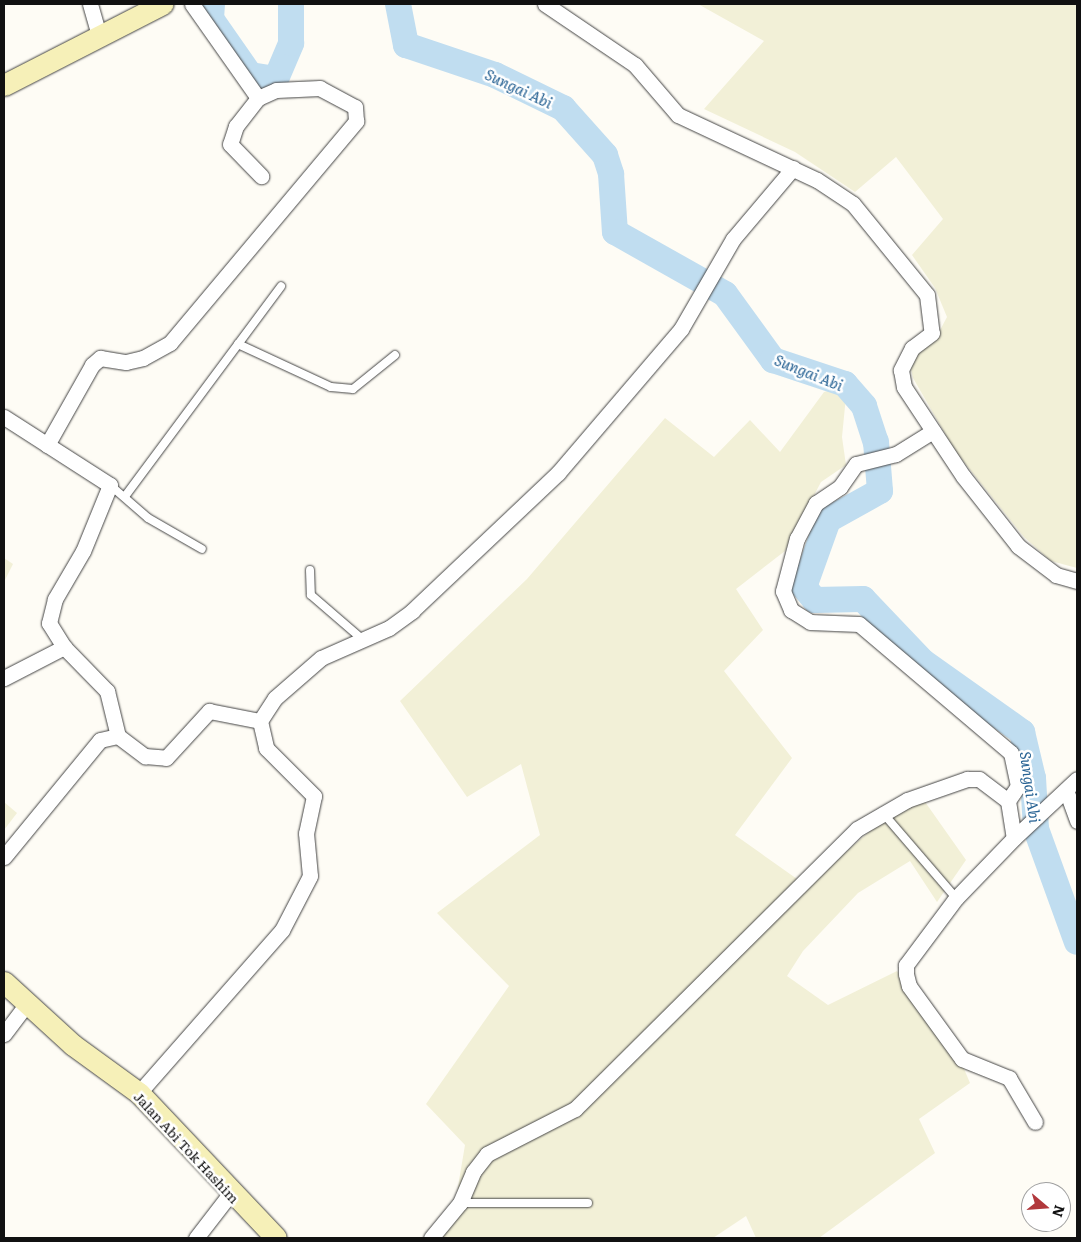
<!DOCTYPE html>
<style>
body{margin:0}
#map{position:relative;width:1081px;height:1242px;overflow:hidden;background:#fefcf5;font-family:Literata,serif}
div>[style]{position:absolute}
.farmland>*{inset:0;background:#f2f0d7}
.river>*{height:26px;margin:-13px;padding:0 13px;transform-origin:13px;border-radius:13px;background:#c0ddf0}
.roads{filter:drop-shadow(0 0 1px #444) drop-shadow(0 0 1px #444)}
.service>*{height:8px;margin:-4px;padding:0 4px;transform-origin:4px;border-radius:4px;background:#fff}
.minor>*{height:15px;margin:-7.5px;padding:0 7.5px;transform-origin:7.5px;border-radius:7.5px;background:#fff}
.secondary>*{height:21px;margin:-10.5px;padding:0 10.5px;transform-origin:10.5px;border-radius:10.5px;background:#f6f0b8}
span{translate:-50% -50%;white-space:nowrap;text-align:center;line-height:1.15;-webkit-text-stroke:5px #fff;paint-order:stroke}
.street-label{font-size:14px;color:#111}
.water-label{font-size:15px;color:#286394;font-style:italic}
.frame{position:absolute;inset:0;border:5px solid #111;pointer-events:none}
.north{position:absolute;left:1021px;top:1182px;width:50px;height:50px;box-sizing:border-box;background:#fff;border:1px solid #a0a0a0;border-radius:50%;rotate:108deg;font-size:14px;font-weight:700;line-height:20px;text-align:center;color:#111}
.north::after{content:'';display:block;margin:auto;width:18px;height:22px;background:#b1383c;clip-path:polygon(50% 0,100% 100%,50% 72%,0 100%)}
</style>
<div id="map">
<div class="farmland">
<div style="clip-path:polygon(698px 4px,1077px 4px,1077px 568px,1051px 561px,1024px 537px,955px 451px,913px 378px,910px 365px,914px 352px,938px 334px,947px 317px,935px 288px,912px 255px,943px 219px,896px 157px,855px 192px,795px 152px,704px 109px,764px 41px)"></div>
<div style="clip-path:polygon(847px 386px,842px 437px,846px 465px,821px 482px,785px 551px,736px 589px,763px 630px,724px 671px,792px 758px,735px 835px,807px 886px,895px 809px,923px 799px,966px 860px,937px 902px,910px 861px,858px 893px,803px 951px,787px 976px,828px 1005px,897px 971px,929px 1019px,951px 1038px,970px 1083px,919px 1119px,935px 1153px,819px 1238px,756px 1238px,746px 1216px,713px 1238px,438px 1238px,453px 1216px,465px 1145px,426px 1104px,509px 986px,437px 913px,540px 835px,521px 764px,467px 797px,400px 701px,527px 579px,665px 418px,714px 457px,750px 420px,780px 452px,824px 392px)"></div>
<div style="clip-path:polygon(4px 558px,13px 564px,4px 582px)"></div>
<div style="clip-path:polygon(4px 802px,17px 813px,4px 830px)"></div>
</div>
<div class="river">
<div style="left:212px;top:4px;width:15px;rotate:94deg"></div>
<div style="left:211px;top:19px;width:68px;rotate:55.1deg"></div>
<div style="left:250px;top:75px;width:26px;rotate:9deg"></div>
<div style="left:276px;top:79px;width:39px;rotate:-67deg"></div>
<div style="left:291px;top:43px;width:39px;rotate:-90deg"></div>
<div style="left:398px;top:4px;width:42px;rotate:79deg"></div>
<div style="left:406px;top:45px;width:94px;rotate:18.6deg"></div>
<div style="left:495px;top:75px;width:76px;rotate:25.9deg"></div>
<div style="left:563px;top:108px;width:63px;rotate:48.2deg"></div>
<div style="left:605px;top:155px;width:20px;rotate:72deg"></div>
<div style="left:611px;top:174px;width:58px;rotate:86.1deg"></div>
<div style="left:615px;top:232px;width:126px;rotate:29.4deg"></div>
<div style="left:725px;top:294px;width:82px;rotate:54deg"></div>
<div style="left:773px;top:360px;width:76px;rotate:18.4deg"></div>
<div style="left:845px;top:384px;width:29px;rotate:49deg"></div>
<div style="left:864px;top:406px;width:38px;rotate:72deg"></div>
<div style="left:876px;top:442px;width:49px;rotate:85.3deg"></div>
<div style="left:880px;top:491px;width:60px;rotate:150.9deg"></div>
<div style="left:828px;top:520px;width:71px;rotate:109.7deg"></div>
<div style="left:804px;top:587px;width:17px;rotate:50deg"></div>
<div style="left:815px;top:600px;width:48px;rotate:-1.2deg"></div>
<div style="left:863px;top:599px;width:86px;rotate:46.4deg"></div>
<div style="left:922px;top:661px;width:123px;rotate:35.4deg"></div>
<div style="left:1022px;top:732px;width:47px;rotate:76.6deg"></div>
<div style="left:1033px;top:778px;width:51px;rotate:86.6deg"></div>
<div style="left:1036px;top:829px;width:120px;rotate:70.1deg"></div>
</div>
<div class="roads">
<div class="service">
<div style="left:238px;top:344px;width:102px;rotate:24.8deg"></div>
<div style="left:331px;top:387px;width:22px;rotate:5deg"></div>
<div style="left:353px;top:389px;width:54px;rotate:-39deg"></div>
<div style="left:110px;top:485px;width:50px;rotate:41deg"></div>
<div style="left:148px;top:518px;width:62px;rotate:29.9deg"></div>
<div style="left:126px;top:495px;width:260px;rotate:-53.4deg"></div>
<div style="left:310px;top:570px;width:25px;rotate:88deg"></div>
<div style="left:311px;top:595px;width:67px;rotate:40.8deg"></div>
<div style="left:882px;top:812px;width:113px;rotate:49.3deg"></div>
<div style="left:460px;top:1203px;width:128px"></div>
</div>
<div class="minor">
<div style="left:90px;top:4px;width:33px;rotate:74deg"></div>
<div style="left:192px;top:4px;width:115px;rotate:54.9deg"></div>
<div style="left:545px;top:4px;width:109px;rotate:34.1deg"></div>
<div style="left:635px;top:65px;width:66px;rotate:49.3deg"></div>
<div style="left:678px;top:115px;width:153px;rotate:25.1deg"></div>
<div style="left:817px;top:180px;width:43px;rotate:33.7deg"></div>
<div style="left:853px;top:204px;width:117px;rotate:50.9deg"></div>
<div style="left:927px;top:295px;width:38px;rotate:83deg"></div>
<div style="left:932px;top:333px;width:25px;rotate:143deg"></div>
<div style="left:912px;top:348px;width:25px;rotate:117deg"></div>
<div style="left:901px;top:370px;width:17px;rotate:80deg"></div>
<div style="left:904px;top:387px;width:107px;rotate:56.5deg"></div>
<div style="left:963px;top:476px;width:89px;rotate:51.8deg"></div>
<div style="left:1018px;top:546px;width:48px;rotate:37.3deg"></div>
<div style="left:1056px;top:575px;width:22px;rotate:16deg"></div>
<div style="left:4px;top:417px;width:126px;rotate:32.7deg"></div>
<div style="left:110px;top:485px;width:71px;rotate:112.2deg"></div>
<div style="left:83px;top:551px;width:56px;rotate:120.3deg"></div>
<div style="left:55px;top:599px;width:25px;rotate:104deg"></div>
<div style="left:49px;top:623px;width:28px;rotate:58deg"></div>
<div style="left:64px;top:647px;width:62px;rotate:45.7deg"></div>
<div style="left:107px;top:691px;width:46px;rotate:76.3deg"></div>
<div style="left:933px;top:431px;width:44px;rotate:148.1deg"></div>
<div style="left:896px;top:454px;width:41px;rotate:166deg"></div>
<div style="left:856px;top:464px;width:28px;rotate:125deg"></div>
<div style="left:840px;top:487px;width:29px;rotate:146deg"></div>
<div style="left:816px;top:503px;width:40px;rotate:118deg"></div>
<div style="left:797px;top:538px;width:55px;rotate:104.8deg"></div>
<div style="left:783px;top:591px;width:21px;rotate:67deg"></div>
<div style="left:791px;top:610px;width:22px;rotate:32deg"></div>
<div style="left:810px;top:622px;width:49px;rotate:2.3deg"></div>
<div style="left:859px;top:624px;width:199px;rotate:40.3deg"></div>
<div style="left:1011px;top:753px;width:34px;rotate:78deg"></div>
<div style="left:1018px;top:786px;width:18px;rotate:124deg"></div>
<div style="left:47px;top:445px;width:92px;rotate:-60.6deg"></div>
<div style="left:92px;top:365px;width:11px;rotate:-41deg"></div>
<div style="left:100px;top:358px;width:26px;rotate:9deg"></div>
<div style="left:126px;top:362px;width:17px;rotate:-13deg"></div>
<div style="left:143px;top:358px;width:31px;rotate:-29deg"></div>
<div style="left:170px;top:343px;width:290px;rotate:-50deg"></div>
<div style="left:356px;top:121px;width:14px;rotate:-94deg"></div>
<div style="left:355px;top:107px;width:40px;rotate:-152deg"></div>
<div style="left:320px;top:88px;width:44px;rotate:177.4deg"></div>
<div style="left:276px;top:90px;width:20px;rotate:156deg"></div>
<div style="left:258px;top:98px;width:36px;rotate:128deg"></div>
<div style="left:236px;top:126px;width:19px;rotate:108deg"></div>
<div style="left:230px;top:144px;width:45px;rotate:45.9deg"></div>
<div style="left:4px;top:678px;width:68px;rotate:-27.3deg"></div>
<div style="left:260px;top:721px;width:27px;rotate:-57deg"></div>
<div style="left:275px;top:698px;width:61px;rotate:-41deg"></div>
<div style="left:321px;top:658px;width:74px;rotate:-23.8deg"></div>
<div style="left:389px;top:628px;width:29px;rotate:-36deg"></div>
<div style="left:412px;top:611px;width:201px;rotate:-43.4deg"></div>
<div style="left:558px;top:473px;width:189px;rotate:-49.5deg"></div>
<div style="left:681px;top:329px;width:104px;rotate:-60deg"></div>
<div style="left:733px;top:239px;width:93px;rotate:-49.8deg"></div>
<div style="left:1066px;top:790px;width:33px;rotate:70deg"></div>
<div style="left:1014px;top:838px;width:86px;rotate:-43.1deg"></div>
<div style="left:4px;top:857px;width:151px;rotate:-50.6deg"></div>
<div style="left:100px;top:740px;width:18px;rotate:-13deg"></div>
<div style="left:118px;top:736px;width:34px;rotate:37deg"></div>
<div style="left:145px;top:756px;width:21px;rotate:5deg"></div>
<div style="left:166px;top:758px;width:64px;rotate:-47.5deg"></div>
<div style="left:209px;top:711px;width:52px;rotate:11.1deg"></div>
<div style="left:260px;top:721px;width:28px;rotate:77deg"></div>
<div style="left:266px;top:748px;width:68px;rotate:45deg"></div>
<div style="left:314px;top:796px;width:38px;rotate:102deg"></div>
<div style="left:306px;top:833px;width:43px;rotate:84.7deg"></div>
<div style="left:310px;top:876px;width:61px;rotate:117.4deg"></div>
<div style="left:282px;top:930px;width:217px;rotate:131.3deg"></div>
<div style="left:4px;top:1034px;width:38px;rotate:-53deg"></div>
<div style="left:196px;top:1238px;width:56px;rotate:-52.3deg"></div>
<div style="left:431px;top:1238px;width:45px;rotate:-50.4deg"></div>
<div style="left:460px;top:1203px;width:34px;rotate:-67deg"></div>
<div style="left:473px;top:1172px;width:23px;rotate:-52deg"></div>
<div style="left:487px;top:1154px;width:99px;rotate:-27.1deg"></div>
<div style="left:575px;top:1109px;width:397px;rotate:-44.8deg"></div>
<div style="left:857px;top:829px;width:58px;rotate:-30.1deg"></div>
<div style="left:907px;top:800px;width:64px;rotate:-19.3deg"></div>
<div style="left:967px;top:779px;width:12px"></div>
<div style="left:979px;top:779px;width:36px;rotate:37deg"></div>
<div style="left:1008px;top:801px;width:37px;rotate:81deg"></div>
<div style="left:1014px;top:838px;width:83px;rotate:134deg"></div>
<div style="left:956px;top:898px;width:84px;rotate:126.7deg"></div>
<div style="left:906px;top:965px;width:9px;rotate:90deg"></div>
<div style="left:906px;top:974px;width:12px;rotate:76deg"></div>
<div style="left:909px;top:986px;width:90px;rotate:54deg"></div>
<div style="left:962px;top:1059px;width:51px;rotate:22deg"></div>
<div style="left:1009px;top:1078px;width:51px;rotate:59.4deg"></div>
</div>
<div class="secondary">
<div style="left:4px;top:85px;width:178px;rotate:-27.1deg"></div>
<div style="left:4px;top:982px;width:93px;rotate:42.4deg"></div>
<div style="left:73px;top:1045px;width:82px;rotate:36deg"></div>
<div style="left:139px;top:1093px;width:199px;rotate:46.6deg"></div>
</div>
</div>
<div class="street-label">
<span style="left:187px;top:1147px;rotate:47deg">Jalan Abi Tok Hashim</span>
</div>
<div class="water-label">
<span style="left:519px;top:88px;rotate:25deg">Sungai Abi</span>
<span style="left:809px;top:372px;rotate:22deg">Sungai Abi</span>
<span style="left:1031px;top:787px;rotate:82deg">Sungai Abi</span>
</div>
<div class="frame"></div>
<div class="north">N</div>
</div>
